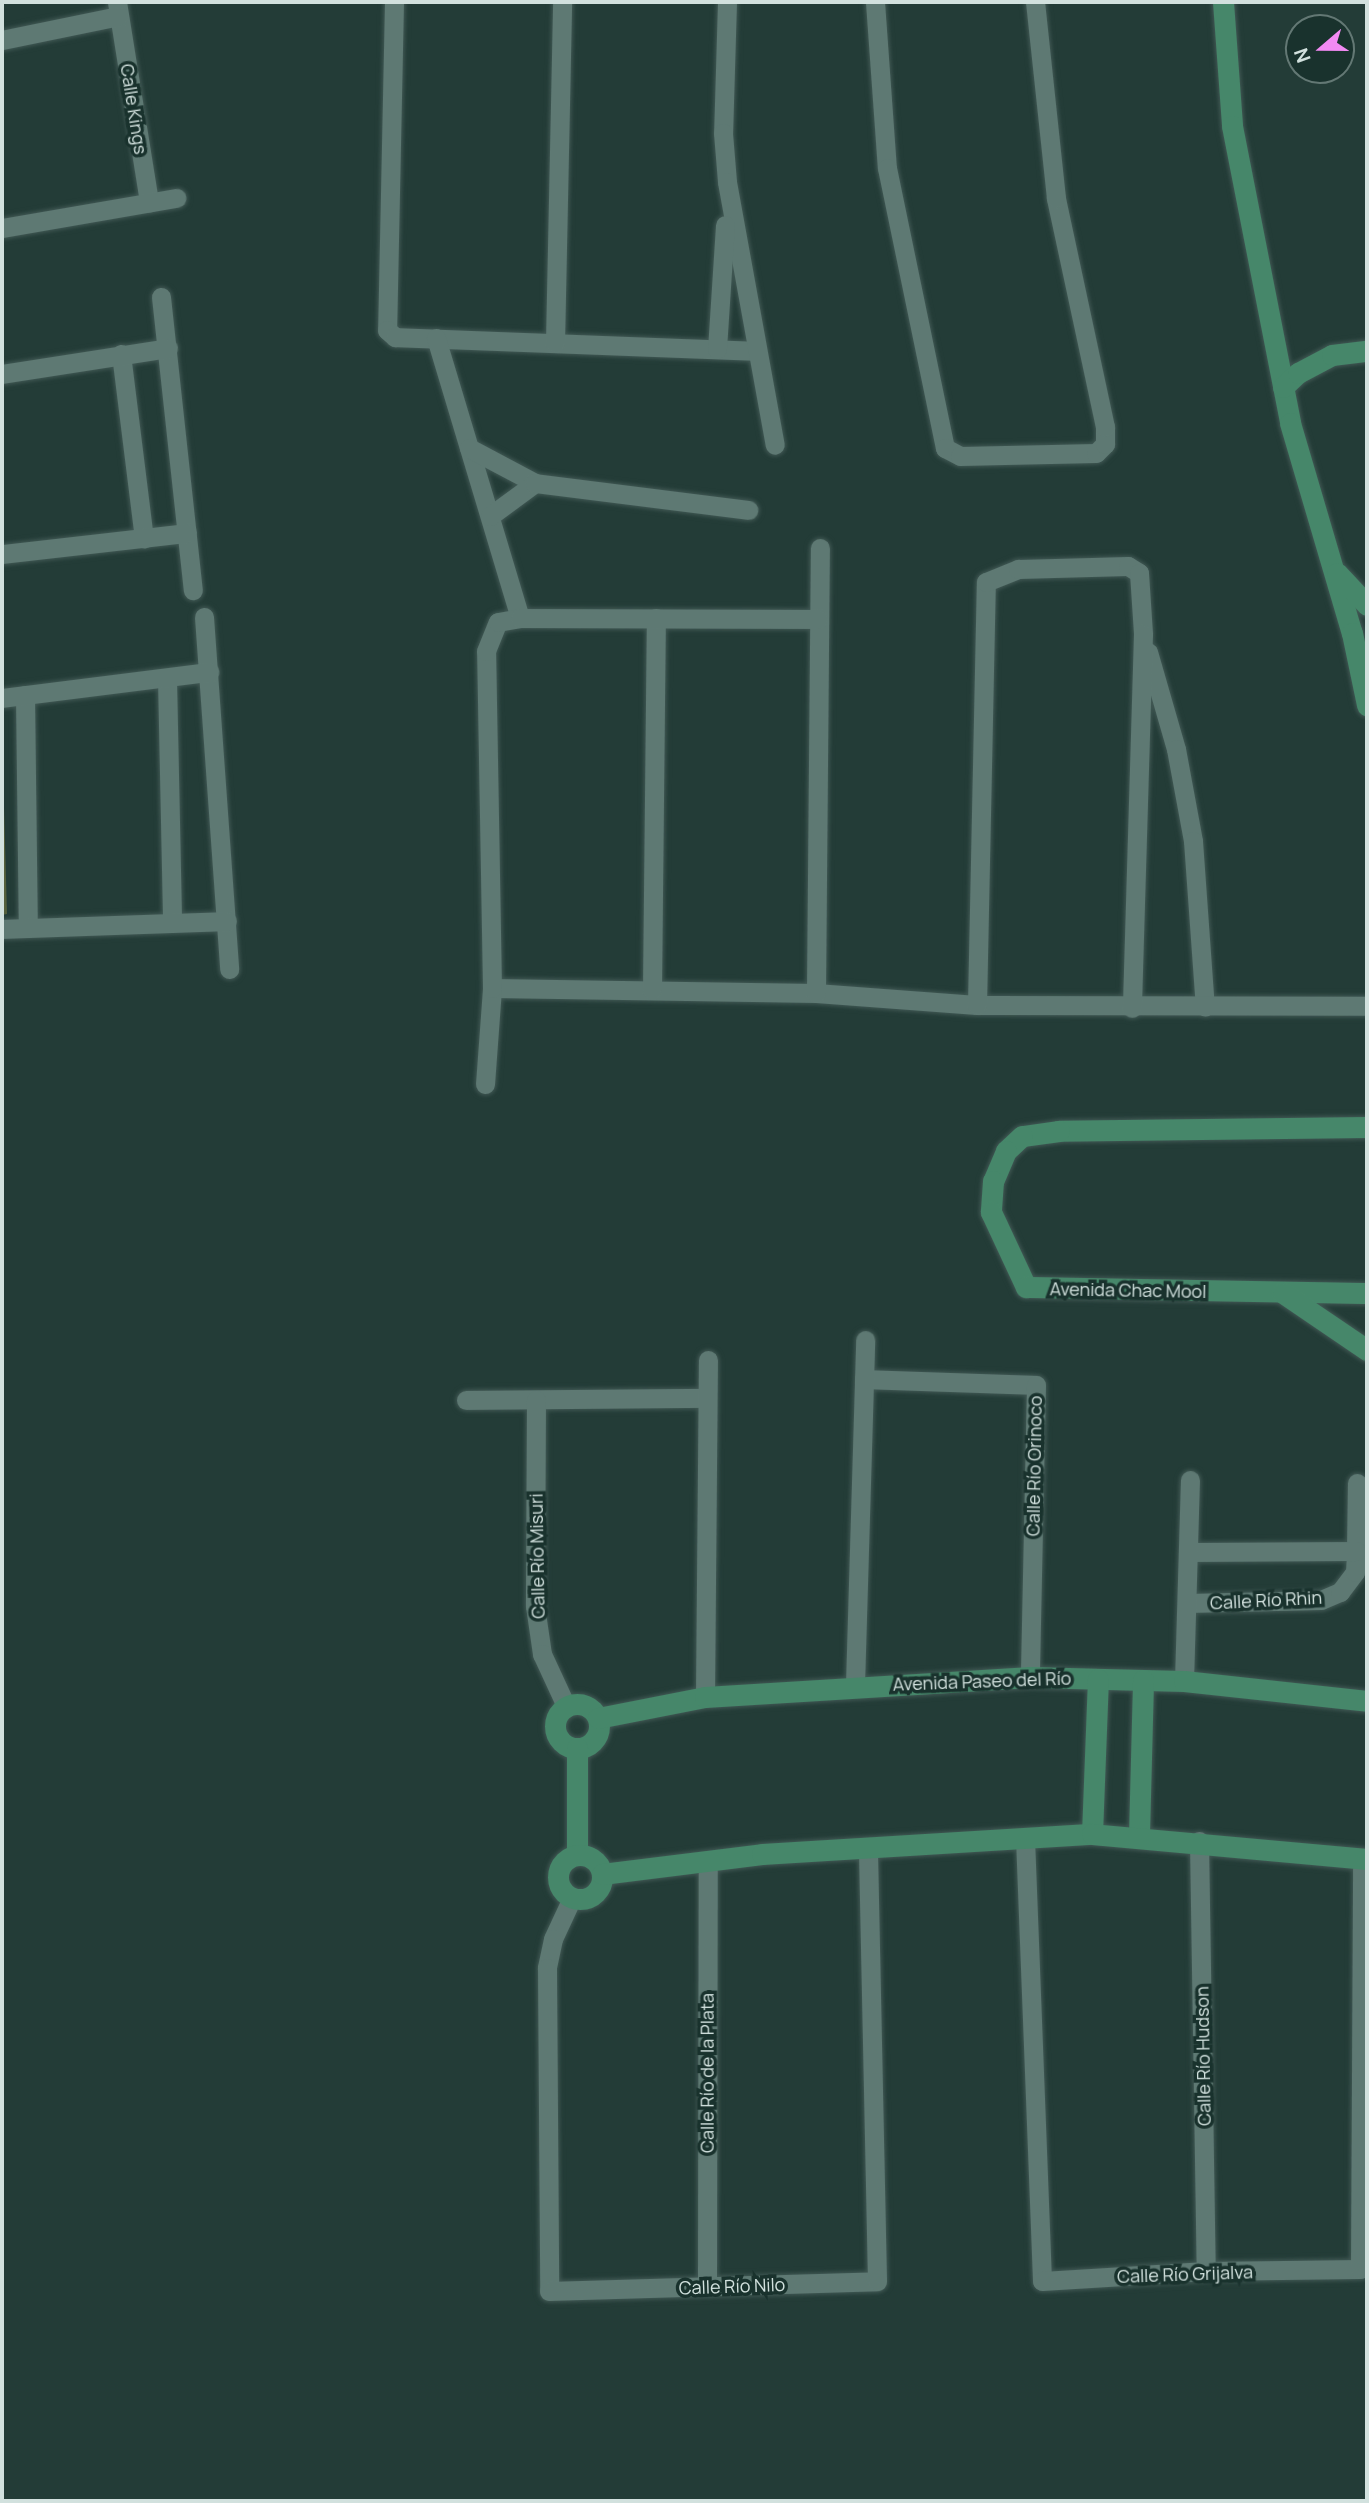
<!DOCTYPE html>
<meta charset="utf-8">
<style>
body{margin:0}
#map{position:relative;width:1369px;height:2503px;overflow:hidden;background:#233c37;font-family:Manrope,sans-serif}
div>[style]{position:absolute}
.green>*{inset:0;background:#55603c}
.roads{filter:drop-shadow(0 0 2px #415854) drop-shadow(0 0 2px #415854)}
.street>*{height:19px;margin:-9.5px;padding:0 9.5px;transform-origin:9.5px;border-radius:9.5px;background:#5e7973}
.secondary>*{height:21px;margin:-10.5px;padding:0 10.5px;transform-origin:10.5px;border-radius:10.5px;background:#46876a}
.secondary>.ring{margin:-10.5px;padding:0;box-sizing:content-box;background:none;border:21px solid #46876a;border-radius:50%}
span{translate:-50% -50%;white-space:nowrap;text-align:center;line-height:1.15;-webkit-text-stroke:7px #19322d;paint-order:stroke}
.street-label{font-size:18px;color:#d2e1de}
.frame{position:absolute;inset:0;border:4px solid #d2e1de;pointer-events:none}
.north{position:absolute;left:1285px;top:14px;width:70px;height:70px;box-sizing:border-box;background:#19322d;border:2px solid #637874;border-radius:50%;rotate:250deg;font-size:19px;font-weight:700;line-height:28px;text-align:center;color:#d2e1de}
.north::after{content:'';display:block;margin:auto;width:24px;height:32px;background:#f28af3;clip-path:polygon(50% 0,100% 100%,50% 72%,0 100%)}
</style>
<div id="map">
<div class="green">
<div style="clip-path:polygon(2px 736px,7px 914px,2px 915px)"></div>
</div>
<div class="roads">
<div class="street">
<div style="left:117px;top:2px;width:203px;rotate:80.9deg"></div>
<div style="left:394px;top:2px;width:328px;rotate:91.2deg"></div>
<div style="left:387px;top:330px;width:11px;rotate:41deg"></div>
<div style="left:395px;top:337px;width:362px;rotate:2.2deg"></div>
<div style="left:727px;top:2px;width:131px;rotate:91.7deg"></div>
<div style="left:723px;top:133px;width:49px;rotate:85.3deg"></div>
<div style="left:727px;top:182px;width:267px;rotate:79.7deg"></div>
<div style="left:875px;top:2px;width:166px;rotate:85.9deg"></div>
<div style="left:887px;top:168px;width:286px;rotate:78.3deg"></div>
<div style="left:945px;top:448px;width:17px;rotate:28deg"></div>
<div style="left:960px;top:456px;width:136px;rotate:-1.3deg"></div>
<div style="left:1096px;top:453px;width:13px;rotate:-45deg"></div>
<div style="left:1105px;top:444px;width:17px;rotate:-90deg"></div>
<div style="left:1105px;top:427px;width:234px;rotate:-102.1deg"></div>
<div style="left:1056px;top:198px;width:197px;rotate:-96.1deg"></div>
<div style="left:2px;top:40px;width:119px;rotate:-11.6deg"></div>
<div style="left:2px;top:228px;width:177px;rotate:-9.8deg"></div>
<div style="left:161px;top:297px;width:295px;rotate:83.8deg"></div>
<div style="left:436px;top:338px;width:292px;rotate:73.3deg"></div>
<div style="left:555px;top:343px;width:341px;rotate:-88.8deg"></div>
<div style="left:717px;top:349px;width:124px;rotate:-86.3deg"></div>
<div style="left:121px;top:354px;width:186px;rotate:82.9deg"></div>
<div style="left:2px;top:374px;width:168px;rotate:-8.9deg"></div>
<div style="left:469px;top:448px;width:75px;rotate:27.9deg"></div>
<div style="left:490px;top:516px;width:56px;rotate:-36.3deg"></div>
<div style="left:535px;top:483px;width:215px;rotate:7.2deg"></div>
<div style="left:2px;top:554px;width:186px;rotate:-6.5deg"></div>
<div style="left:204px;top:617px;width:353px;rotate:85.9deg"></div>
<div style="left:1148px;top:652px;width:101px;rotate:73.9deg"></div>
<div style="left:1176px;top:749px;width:94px;rotate:79.5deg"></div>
<div style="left:1193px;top:841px;width:166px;rotate:85.9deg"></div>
<div style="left:167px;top:678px;width:245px;rotate:88.8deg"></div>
<div style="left:25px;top:695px;width:233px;rotate:89.3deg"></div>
<div style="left:2px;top:698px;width:209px;rotate:-7.2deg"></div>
<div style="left:2px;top:929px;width:225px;rotate:-2deg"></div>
<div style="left:492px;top:988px;width:324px;rotate:0.9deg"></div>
<div style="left:816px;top:993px;width:161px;rotate:4.3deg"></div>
<div style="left:977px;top:1005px;width:390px;rotate:0.1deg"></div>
<div style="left:652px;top:990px;width:372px;rotate:-89.4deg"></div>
<div style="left:816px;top:993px;width:445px;rotate:-89.5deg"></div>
<div style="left:977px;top:1005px;width:423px;rotate:-88.8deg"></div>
<div style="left:986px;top:582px;width:35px;rotate:-22deg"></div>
<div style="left:1018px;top:569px;width:110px;rotate:-1.6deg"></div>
<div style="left:1128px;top:566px;width:13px;rotate:32deg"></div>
<div style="left:1139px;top:573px;width:61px;rotate:86.2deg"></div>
<div style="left:1143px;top:634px;width:374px;rotate:91.7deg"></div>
<div style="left:485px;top:1084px;width:96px;rotate:-85.8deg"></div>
<div style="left:492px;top:988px;width:337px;rotate:-91deg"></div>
<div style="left:486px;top:651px;width:31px;rotate:-68deg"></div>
<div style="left:498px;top:622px;width:22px;rotate:-10deg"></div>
<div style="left:520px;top:618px;width:298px;rotate:0.2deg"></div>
<div style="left:864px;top:1379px;width:172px;rotate:2deg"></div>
<div style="left:1036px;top:1385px;width:292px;rotate:91.2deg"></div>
<div style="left:466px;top:1400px;width:239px;rotate:-0.5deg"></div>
<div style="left:536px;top:1400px;width:206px;rotate:90.3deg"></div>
<div style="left:535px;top:1606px;width:49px;rotate:81.7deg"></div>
<div style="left:542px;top:1654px;width:57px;rotate:65.2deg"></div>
<div style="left:1356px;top:1551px;width:68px;rotate:-89.2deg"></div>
<div style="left:1187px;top:1603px;width:134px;rotate:-1.3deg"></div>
<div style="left:1321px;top:1600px;width:21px;rotate:-23deg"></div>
<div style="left:1340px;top:1592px;width:25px;rotate:-53deg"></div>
<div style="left:1355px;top:1572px;width:21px;rotate:-87deg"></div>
<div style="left:1356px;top:1551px;width:168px;rotate:179.7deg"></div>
<div style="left:1184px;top:1681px;width:201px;rotate:-88.3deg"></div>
<div style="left:855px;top:1685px;width:345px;rotate:-88.3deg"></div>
<div style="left:705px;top:1697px;width:337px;rotate:-89.5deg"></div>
<div style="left:1025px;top:1838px;width:443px;rotate:87.8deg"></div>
<div style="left:1042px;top:2281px;width:164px;rotate:-3.5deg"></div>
<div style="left:1206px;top:2271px;width:154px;rotate:-0.7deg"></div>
<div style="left:1360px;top:2269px;width:411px;rotate:-89.7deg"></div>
<div style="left:1199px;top:1841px;width:430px;rotate:89.1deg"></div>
<div style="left:572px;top:1898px;width:45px;rotate:114.9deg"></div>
<div style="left:553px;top:1939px;width:30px;rotate:102deg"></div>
<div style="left:547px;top:1968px;width:323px;rotate:89.6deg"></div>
<div style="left:549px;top:2291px;width:328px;rotate:-1.7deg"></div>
<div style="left:877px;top:2281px;width:434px;rotate:-91.2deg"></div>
<div style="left:707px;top:2286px;width:425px;rotate:-89.9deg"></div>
</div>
<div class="secondary">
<div style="left:1223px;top:2px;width:124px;rotate:85.8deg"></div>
<div style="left:1232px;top:126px;width:303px;rotate:78.9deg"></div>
<div style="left:1290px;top:423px;width:219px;rotate:73.6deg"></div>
<div style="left:1352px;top:633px;width:74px;rotate:78.2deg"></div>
<div style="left:1283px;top:387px;width:21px;rotate:-43deg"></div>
<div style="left:1298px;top:373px;width:38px;rotate:-28deg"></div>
<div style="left:1332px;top:355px;width:35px;rotate:-7deg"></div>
<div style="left:1337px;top:573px;width:44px;rotate:46.8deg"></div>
<div style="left:1367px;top:1127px;width:308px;rotate:179.3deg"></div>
<div style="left:1059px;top:1131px;width:37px;rotate:172deg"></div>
<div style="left:1022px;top:1136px;width:22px;rotate:137deg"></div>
<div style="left:1006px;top:1151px;width:33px;rotate:113deg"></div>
<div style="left:993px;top:1181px;width:31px;rotate:94deg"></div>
<div style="left:991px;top:1212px;width:83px;rotate:65deg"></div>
<div style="left:1026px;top:1287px;width:341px;rotate:1deg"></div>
<div style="left:1283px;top:1293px;width:102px;rotate:34.2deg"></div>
<div class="ring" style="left:555px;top:1704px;width:23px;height:23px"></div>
<div style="left:598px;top:1718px;width:109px;rotate:-11.1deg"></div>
<div style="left:705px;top:1697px;width:326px;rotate:-3.5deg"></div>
<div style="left:1030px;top:1677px;width:154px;rotate:1.5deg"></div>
<div style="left:1184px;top:1681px;width:184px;rotate:6.2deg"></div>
<div style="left:1092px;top:1834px;width:155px;rotate:-87.8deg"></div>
<div style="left:1139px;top:1835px;width:155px;rotate:-88.5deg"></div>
<div style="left:577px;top:1855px;width:107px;rotate:-90deg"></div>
<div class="ring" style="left:558px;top:1855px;width:23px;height:23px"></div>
<div style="left:602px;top:1874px;width:161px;rotate:-7.1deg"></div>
<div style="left:762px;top:1854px;width:331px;rotate:-3.5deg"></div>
<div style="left:1092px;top:1834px;width:276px;rotate:5.2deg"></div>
</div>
</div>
<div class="street-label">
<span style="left:134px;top:109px;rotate:81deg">Calle Kings</span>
<span style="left:1128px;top:1290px;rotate:1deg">Avenida Chac Mool</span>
<span style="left:1034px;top:1466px;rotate:-89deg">Calle Río Orinoco</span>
<span style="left:537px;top:1556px;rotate:-91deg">Calle Río Misuri</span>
<span style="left:1266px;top:1600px;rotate:-3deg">Calle Río Rhin</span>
<span style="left:982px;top:1681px;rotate:-2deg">Avenida Paseo del Río</span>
<span style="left:1203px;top:2056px;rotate:-91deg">Calle Río Hudson</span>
<span style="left:707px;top:2073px;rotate:-90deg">Calle Río de la Plata</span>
<span style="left:1185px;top:2274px;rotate:-2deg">Calle Río Grijalva</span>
<span style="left:732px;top:2286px;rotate:-2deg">Calle Río Nilo</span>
</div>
<div class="frame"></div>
<div class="north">N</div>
</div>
